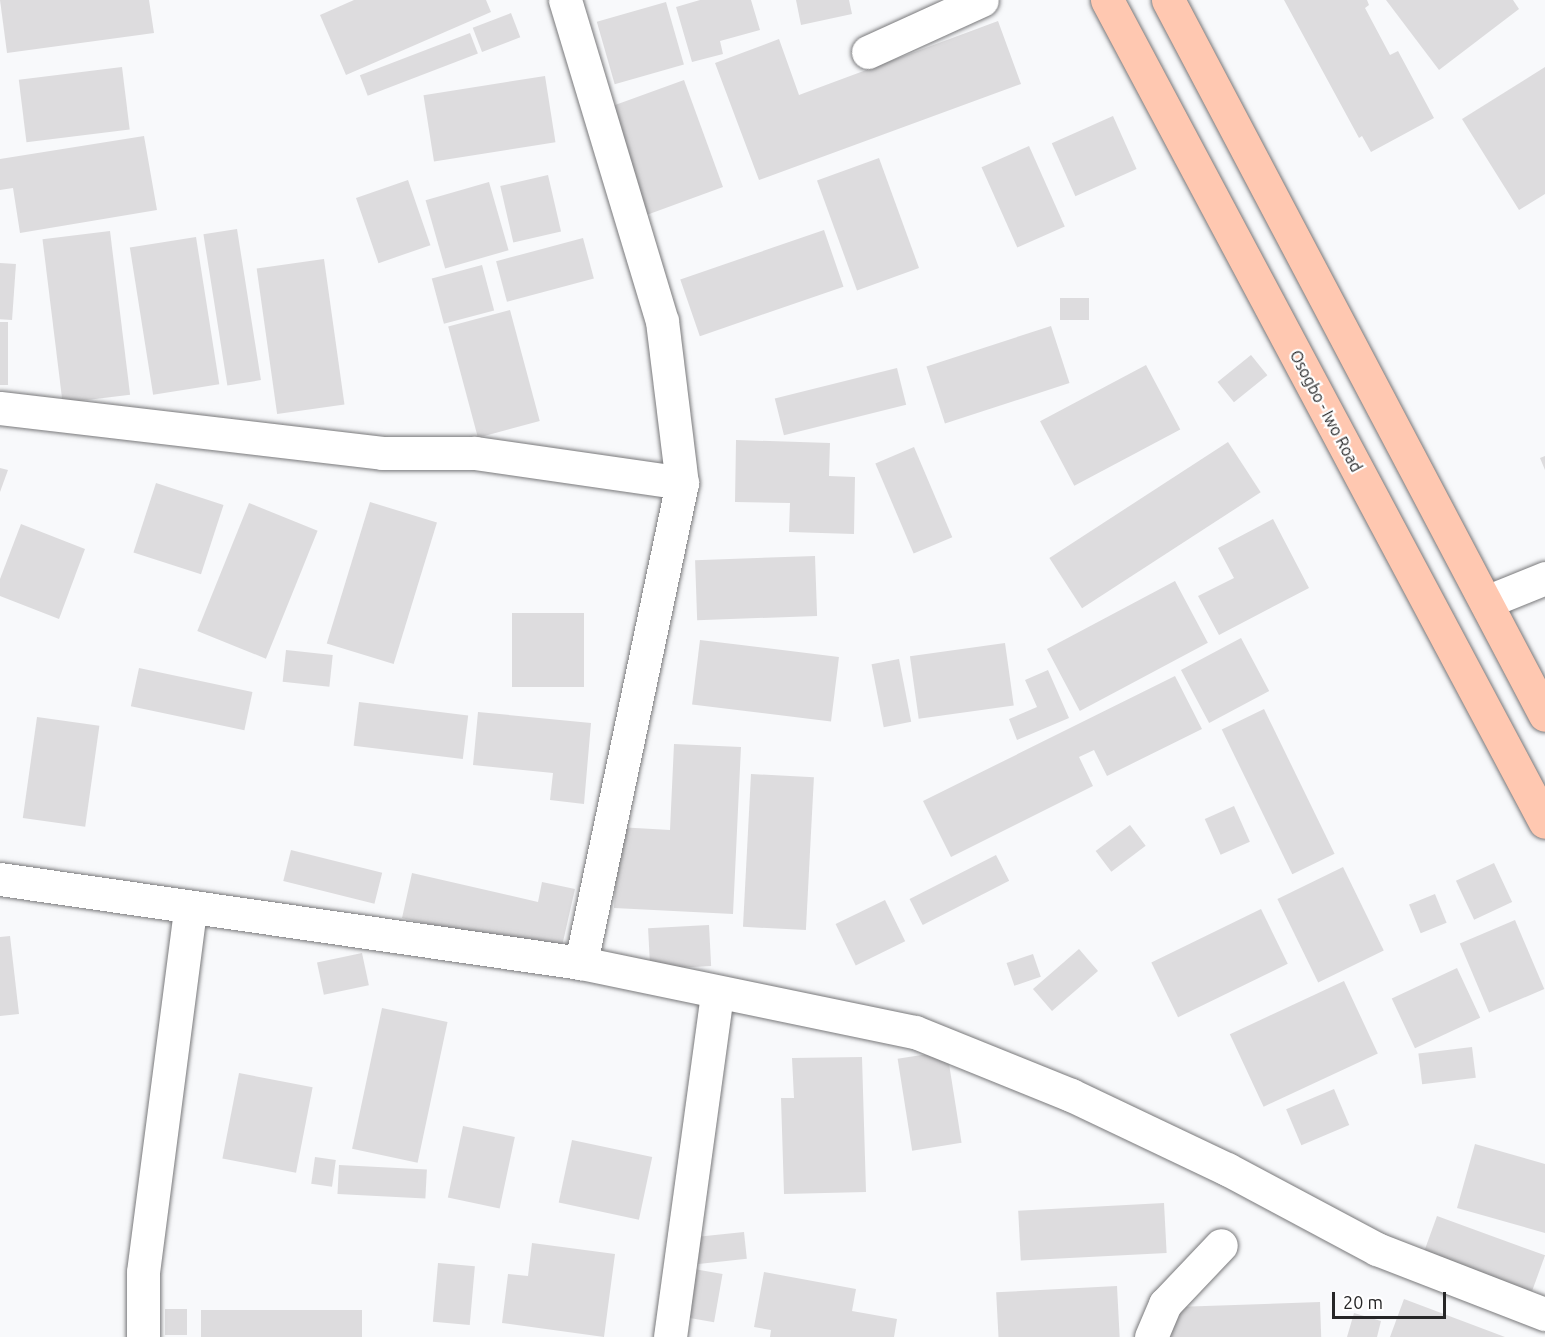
<!DOCTYPE html>
<style>
body{margin:0}
#map{position:relative;width:1545px;height:1337px;overflow:hidden;background:#f8f9fb;font-family:Ubuntu,sans-serif}
div>[style]{position:absolute}
.building>*{inset:0;background:#dddcde;transform-origin:0 0}
.roads{filter:drop-shadow(0 0 2px #79797b) drop-shadow(0 0 2px #79797b)}
.minor>*{height:33px;margin:-16.5px;padding:0 16.5px;transform-origin:16.5px;border-radius:16.5px;background:#fff}
.major>*{height:33px;margin:-16.5px;padding:0 16.5px;transform-origin:16.5px;border-radius:16.5px;background:#ffc8b1}
span{translate:-50% -50%;white-space:nowrap;text-align:center;line-height:1.15;-webkit-text-stroke:4.5px #fff;paint-order:stroke}
.street-label{font-size:16px;color:#262627}
.scale{position:absolute;left:1332px;top:1292px;width:114px;height:27px;box-sizing:border-box;border:3px solid #262627;border-top:0;padding-left:8px;font-size:18px;line-height:21px;white-space:nowrap;color:#262627;-webkit-text-stroke:4px #fff;paint-order:stroke}
</style>
<div id="map">
<div class="building">
<div style="clip-path:polygon(0 0,149px 0,154px 33px,7px 53px)"></div>
<div style="clip-path:polygon(354px 0,486px 0,491px 12px,346px 75px,320px 15px)"></div>
<div style="clip-path:polygon(700px 0,751px 0,760px 30px,720px 41px,723px 54px,692px 62px,676px 7px)"></div>
<div style="clip-path:polygon(796px 0,849px 0,852px 14px,801px 25px)"></div>
<div style="clip-path:polygon(1284px 0,1367px 0,1369px 5px,1365px 8px,1390px 55px,1398px 51px,1434px 118px,1371px 152px,1362px 136px,1359px 138px)"></div>
<div style="clip-path:polygon(1386px 0,1513px 0,1519px 9px,1439px 70px)"></div>
<div style="left:666px;top:2px;width:65px;height:72px;rotate:74deg"></div>
<div style="left:511px;top:13px;width:26px;height:41px;rotate:69deg"></div>
<div style="clip-path:polygon(998px 21px,1021px 84px,759px 180px,715px 63px,779px 39px,799px 95px)"></div>
<div style="left:470px;top:33px;width:22px;height:118px;rotate:69deg"></div>
<div style="left:122px;top:67px;width:63px;height:104px;rotate:83deg"></div>
<div style="clip-path:polygon(1545px 67px,1545px 194px,1519px 210px,1462px 119px)"></div>
<div style="left:545px;top:76px;width:67px;height:123px;rotate:81deg"></div>
<div style="left:684px;top:80px;width:114px;height:85px;rotate:70deg"></div>
<div style="left:1113px;top:116px;width:58px;height:67px;rotate:66deg"></div>
<div style="clip-path:polygon(144px 136px,157px 210px,20px 233px,13px 188px,0 190px,0 159px)"></div>
<div style="left:1029px;top:146px;width:88px;height:52px;rotate:66deg"></div>
<div style="left:879px;top:158px;width:117px;height:66px;rotate:70deg"></div>
<div style="left:548px;top:175px;width:58px;height:49px;rotate:77deg"></div>
<div style="left:408px;top:180px;width:69px;height:55px;rotate:71deg"></div>
<div style="left:489px;top:182px;width:71px;height:66px;rotate:74deg"></div>
<div style="left:237px;top:229px;width:153px;height:34px;rotate:81deg"></div>
<div style="left:824px;top:230px;width:60px;height:152px;rotate:71deg"></div>
<div style="left:110px;top:231px;width:165px;height:68px;rotate:83deg"></div>
<div style="left:196px;top:237px;width:149px;height:67px;rotate:81deg"></div>
<div style="left:583px;top:238px;width:42px;height:90px;rotate:75deg"></div>
<div style="left:324px;top:259px;width:147px;height:68px;rotate:82deg"></div>
<div style="left:0;top:263px;width:16px;height:56px;rotate:4deg"></div>
<div style="left:482px;top:265px;width:47px;height:52px;rotate:75deg"></div>
<div style="left:1060px;top:298px;width:29px;height:22px"></div>
<div style="left:510px;top:310px;width:115px;height:64px;rotate:75deg"></div>
<div style="left:0;top:322px;width:8px;height:63px"></div>
<div style="left:1051px;top:326px;width:60px;height:131px;rotate:72deg"></div>
<div style="left:1251px;top:355px;width:26px;height:43px;rotate:51deg"></div>
<div style="left:1146px;top:365px;width:73px;height:120px;rotate:62deg"></div>
<div style="left:897px;top:368px;width:38px;height:126px;rotate:76deg"></div>
<div style="clip-path:polygon(736px 440px,830px 443px,829px 476px,855px 477px,854px 534px,789px 532px,790px 503px,735px 502px)"></div>
<div style="left:1228px;top:442px;width:60px;height:213px;rotate:57deg"></div>
<div style="left:914px;top:447px;width:98px;height:42px;rotate:67deg"></div>
<div style="clip-path:polygon(1545px 456px,1545px 470px,1540px 458px)"></div>
<div style="clip-path:polygon(0 468px,8px 470px,0 492px)"></div>
<div style="left:156px;top:483px;width:71px;height:73px;rotate:18deg"></div>
<div style="left:370px;top:502px;width:70px;height:148px;rotate:17deg"></div>
<div style="left:249px;top:503px;width:74px;height:138px;rotate:22deg"></div>
<div style="clip-path:polygon(1273px 519px,1309px 588px,1219px 635px,1198px 596px,1234px 578px,1218px 548px)"></div>
<div style="clip-path:polygon(21px 524px,85px 549px,59px 619px,0 596px,0 579px)"></div>
<div style="left:815px;top:556px;width:60px;height:120px;rotate:88deg"></div>
<div style="left:1175px;top:581px;width:70px;height:145px;rotate:62deg"></div>
<div style="left:512px;top:613px;width:72px;height:74px"></div>
<div style="left:1241px;top:638px;width:60px;height:68px;rotate:62deg"></div>
<div style="left:700px;top:640px;width:140px;height:65px;rotate:7deg"></div>
<div style="left:1005px;top:643px;width:63px;height:96px;rotate:82deg"></div>
<div style="left:286px;top:650px;width:47px;height:32px;rotate:6deg"></div>
<div style="left:899px;top:659px;width:64px;height:28px;rotate:79deg"></div>
<div style="left:139px;top:668px;width:116px;height:39px;rotate:12deg"></div>
<div style="clip-path:polygon(1048px 670px,1069px 718px,1017px 740px,1009px 719px,1037px 707px,1025px 680px)"></div>
<div style="clip-path:polygon(1175px 676px,1202px 729px,1107px 776px,1094px 750px,1079px 757px,1093px 786px,951px 857px,923px 801px)"></div>
<div style="left:359px;top:702px;width:110px;height:44px;rotate:7deg"></div>
<div style="left:1264px;top:709px;width:161px;height:47px;rotate:64deg"></div>
<div style="clip-path:polygon(478px 712px,591px 723px,584px 804px,550px 800px,553px 773px,473px 765px)"></div>
<div style="left:37px;top:717px;width:63px;height:102px;rotate:8deg"></div>
<div style="clip-path:polygon(674px 744px,741px 747px,733px 914px,614px 908px,618px 827px,670px 830px)"></div>
<div style="left:751px;top:774px;width:63px;height:153px;rotate:3deg"></div>
<div style="left:1234px;top:806px;width:39px;height:32px;rotate:66deg"></div>
<div style="left:1130px;top:825px;width:26px;height:43px;rotate:53deg"></div>
<div style="left:291px;top:850px;width:94px;height:32px;rotate:14deg"></div>
<div style="left:996px;top:855px;width:29px;height:97px;rotate:63deg"></div>
<div style="left:1494px;top:863px;width:43px;height:42px;rotate:65deg"></div>
<div style="left:1343px;top:867px;width:93px;height:73px;rotate:64deg"></div>
<div style="clip-path:polygon(412px 873px,538px 902px,542px 882px,575px 889px,560px 955px,402px 918px)"></div>
<div style="left:1435px;top:894px;width:31px;height:28px;rotate:68deg"></div>
<div style="left:885px;top:900px;width:46px;height:55px;rotate:64deg"></div>
<div style="left:1261px;top:909px;width:61px;height:122px;rotate:64deg"></div>
<div style="left:1515px;top:920px;width:75px;height:60px;rotate:67deg"></div>
<div style="left:709px;top:925px;width:41px;height:61px;rotate:87deg"></div>
<div style="clip-path:polygon(10px 936px,19px 1014px,0 1016px,0 937px)"></div>
<div style="left:1079px;top:949px;width:29px;height:61px;rotate:49deg"></div>
<div style="left:362px;top:953px;width:33px;height:46px;rotate:78deg"></div>
<div style="left:1033px;top:954px;width:24px;height:28px;rotate:71deg"></div>
<div style="left:1457px;top:968px;width:55px;height:72px;rotate:65deg"></div>
<div style="left:1344px;top:981px;width:80px;height:126px;rotate:65deg"></div>
<div style="left:382px;top:1008px;width:67px;height:144px;rotate:12deg"></div>
<div style="left:1472px;top:1047px;width:31px;height:54px;rotate:83deg"></div>
<div style="left:947px;top:1051px;width:93px;height:50px;rotate:81deg"></div>
<div style="clip-path:polygon(862px 1057px,866px 1192px,784px 1194px,781px 1098px,794px 1098px,792px 1058px)"></div>
<div style="left:239px;top:1073px;width:75px;height:87px;rotate:11deg"></div>
<div style="left:1334px;top:1089px;width:39px;height:52px;rotate:67deg"></div>
<div style="left:463px;top:1126px;width:53px;height:73px;rotate:12deg"></div>
<div style="left:572px;top:1140px;width:82px;height:64px;rotate:12deg"></div>
<div style="clip-path:polygon(1475px 1144px,1545px 1164px,1545px 1233px,1457px 1208px)"></div>
<div style="left:315px;top:1157px;width:21px;height:27px;rotate:8deg"></div>
<div style="left:339px;top:1165px;width:88px;height:29px;rotate:3deg"></div>
<div style="left:1164px;top:1203px;width:50px;height:146px;rotate:87deg"></div>
<div style="left:1437px;top:1216px;width:115px;height:39px;rotate:20deg"></div>
<div style="left:744px;top:1232px;width:27px;height:51px;rotate:84deg"></div>
<div style="clip-path:polygon(532px 1243px,615px 1254px,604px 1337px,502px 1323px,508px 1274px,528px 1276px)"></div>
<div style="left:438px;top:1263px;width:37px;height:59px;rotate:5deg"></div>
<div style="left:694px;top:1269px;width:29px;height:49px;rotate:10deg"></div>
<div style="clip-path:polygon(764px 1272px,856px 1289px,852px 1311px,897px 1319px,894px 1337px,770px 1337px,771px 1330px,754px 1327px)"></div>
<div style="left:1117px;top:1286px;width:51px;height:121px;rotate:87deg"></div>
<div style="clip-path:polygon(1404px 1299px,1505px 1337px,1390px 1337px)"></div>
<div style="left:1320px;top:1302px;width:35px;height:152px;rotate:88deg"></div>
<div style="left:165px;top:1309px;width:22px;height:26px"></div>
<div style="left:201px;top:1310px;width:161px;height:27px"></div>
<div style="clip-path:polygon(1354px 1313px,1381px 1321px,1377px 1337px,1347px 1337px)"></div>
</div>
<div class="roads">
<div class="minor">
<div style="left:565px;top:0;width:335px;rotate:73.2deg"></div>
<div style="left:662px;top:321px;width:163px;rotate:83deg"></div>
<div style="left:682px;top:483px;width:491px;rotate:101.9deg"></div>
<div style="left:868px;top:52px;width:125px;rotate:-24.5deg"></div>
<div style="left:0;top:408px;width:385px;rotate:6.7deg"></div>
<div style="left:382px;top:453px;width:93px"></div>
<div style="left:475px;top:453px;width:209px;rotate:8.2deg"></div>
<div style="left:1486px;top:602px;width:64px;rotate:-22.1deg"></div>
<div style="left:0;top:879px;width:587px;rotate:8.23deg"></div>
<div style="left:581px;top:963px;width:341px;rotate:11.7deg"></div>
<div style="left:915px;top:1032px;width:168px;rotate:22deg"></div>
<div style="left:1071px;top:1095px;width:173px;rotate:25.4deg"></div>
<div style="left:1227px;top:1169px;width:170px;rotate:28.1deg"></div>
<div style="left:1377px;top:1249px;width:180px;rotate:21.2deg"></div>
<div style="left:143px;top:1337px;width:65px;rotate:-90deg"></div>
<div style="left:143px;top:1272px;width:366px;rotate:-82.6deg"></div>
<div style="left:670px;top:1337px;width:346px;rotate:-82.2deg"></div>
<div style="left:1151px;top:1337px;width:36px;rotate:-67deg"></div>
<div style="left:1165px;top:1304px;width:81px;rotate:-46.5deg"></div>
</div>
<div class="major">
<div style="left:1107px;top:0;width:931px;rotate:61.95deg"></div>
<div style="left:1168px;top:0;width:808px;rotate:62.2deg"></div>
</div>
</div>
<div class="street-label">
<span style="left:1326px;top:411px;rotate:62deg">Osogbo - Iwo Road</span>
</div>
<div class="scale">20 m</div>
</div>
